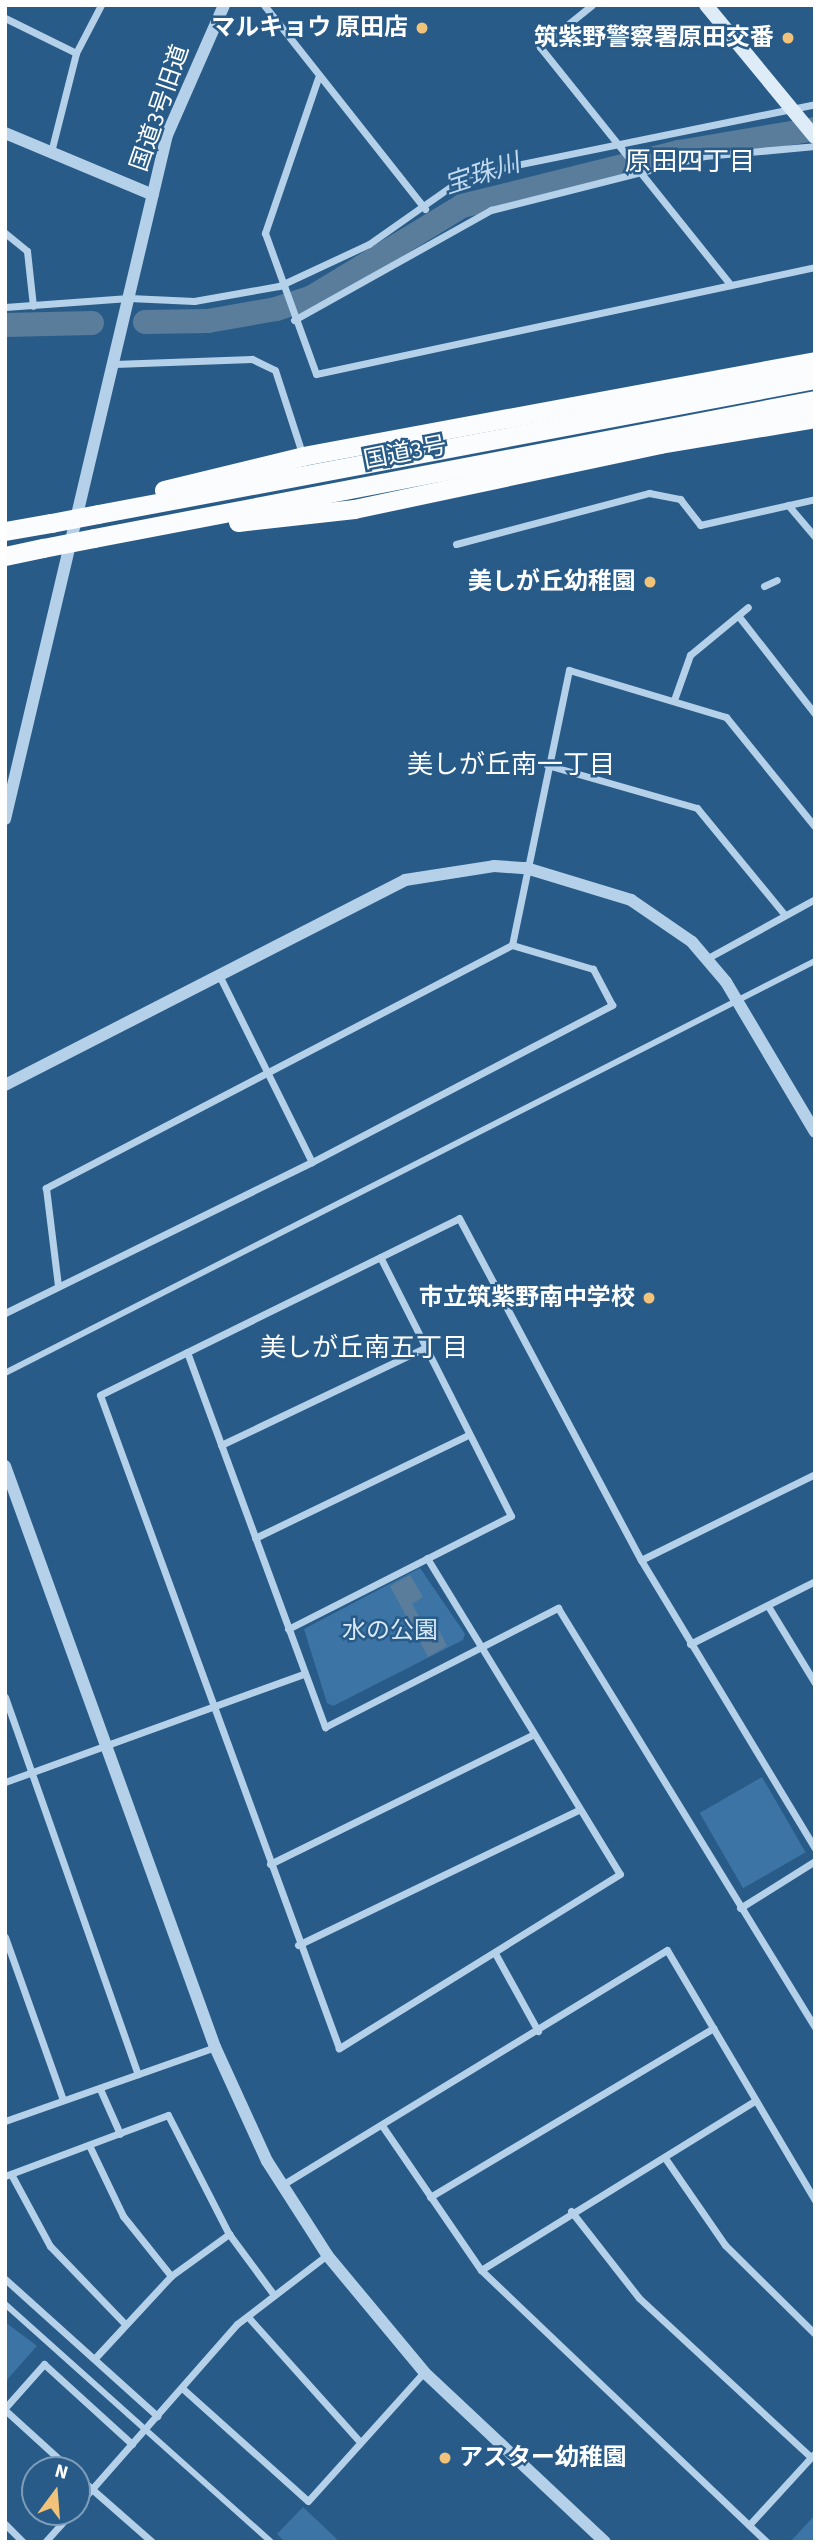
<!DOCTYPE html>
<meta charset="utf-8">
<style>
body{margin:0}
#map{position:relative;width:820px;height:2547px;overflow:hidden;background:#285b88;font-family:"Source Sans 3","Noto Sans JP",sans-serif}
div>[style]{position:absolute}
.green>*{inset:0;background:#3c75a5;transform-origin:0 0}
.water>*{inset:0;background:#5a7d9c}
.river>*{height:24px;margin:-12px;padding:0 12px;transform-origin:12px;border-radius:12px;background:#5a7d9c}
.pedestrian>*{height:6px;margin:-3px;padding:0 3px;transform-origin:3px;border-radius:3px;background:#b4d1e9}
.minor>*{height:7px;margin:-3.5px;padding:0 3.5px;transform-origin:3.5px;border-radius:3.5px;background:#b4d1e9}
.tertiary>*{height:12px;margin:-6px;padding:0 6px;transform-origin:6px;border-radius:6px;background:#b4d1e9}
.secondary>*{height:14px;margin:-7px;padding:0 7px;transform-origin:7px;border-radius:7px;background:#deecf8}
.trunk>*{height:19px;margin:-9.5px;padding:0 9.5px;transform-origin:9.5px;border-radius:9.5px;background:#fbfcfe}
.trunk-bridge>*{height:19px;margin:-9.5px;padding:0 9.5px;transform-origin:9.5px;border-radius:9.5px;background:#fbfcfe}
.dots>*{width:19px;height:19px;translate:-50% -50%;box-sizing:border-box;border:4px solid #285b88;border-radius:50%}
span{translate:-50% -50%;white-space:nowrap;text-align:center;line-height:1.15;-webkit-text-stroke:5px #285b88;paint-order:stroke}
.poi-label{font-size:24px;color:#fff;font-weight:700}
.right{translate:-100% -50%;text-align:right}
.left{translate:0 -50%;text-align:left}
.street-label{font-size:24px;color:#fff}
.park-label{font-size:24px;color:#d8e9f7}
.neighbourhood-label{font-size:26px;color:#fff}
.water-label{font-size:26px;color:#c0daf0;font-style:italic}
.frame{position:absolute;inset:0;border:7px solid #fff;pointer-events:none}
.north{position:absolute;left:21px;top:2456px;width:70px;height:70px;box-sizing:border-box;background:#285b88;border:2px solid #7e9db8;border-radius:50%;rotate:16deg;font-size:19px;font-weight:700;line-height:28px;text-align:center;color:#fff}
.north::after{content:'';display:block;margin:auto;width:24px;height:32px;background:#f1c37a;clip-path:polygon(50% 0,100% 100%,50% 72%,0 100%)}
</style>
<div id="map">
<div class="green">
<div style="clip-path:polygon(420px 1568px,465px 1634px,463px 1640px,333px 1706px,327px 1703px,304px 1629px)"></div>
<div style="left:762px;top:1777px;width:87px;height:72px;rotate:60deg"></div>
<div style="clip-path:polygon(5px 2322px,37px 2346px,5px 2382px)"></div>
<div style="clip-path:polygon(303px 2507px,340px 2542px,285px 2542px,277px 2534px)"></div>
<div style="clip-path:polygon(815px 2515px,815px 2542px,790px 2542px)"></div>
</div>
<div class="water">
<div style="clip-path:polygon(410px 1575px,423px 1597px,412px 1604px,426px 1629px,436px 1624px,447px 1646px,428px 1657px,390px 1586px)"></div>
</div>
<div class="river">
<div style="left:145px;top:322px;width:63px;rotate:-0.9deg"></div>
<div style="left:208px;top:321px;width:69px;rotate:-10deg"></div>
<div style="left:276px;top:309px;width:38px;rotate:-18deg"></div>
<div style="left:312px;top:297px;width:175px;rotate:-31.2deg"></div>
<div style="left:462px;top:206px;width:224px;rotate:-14deg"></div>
<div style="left:679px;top:152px;width:138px;rotate:-9.6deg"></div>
<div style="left:5px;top:325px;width:87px;rotate:-1.3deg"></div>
</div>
<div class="pedestrian">
<div style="left:5px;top:1373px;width:909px;rotate:-26.96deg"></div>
<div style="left:5px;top:2304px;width:357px;rotate:41.8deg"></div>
</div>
<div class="minor">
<div style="left:264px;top:5px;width:260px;rotate:51.7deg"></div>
<div style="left:592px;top:5px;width:67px;rotate:141.1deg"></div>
<div style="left:540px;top:47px;width:305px;rotate:51.3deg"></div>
<div style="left:5px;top:18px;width:79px;rotate:26.2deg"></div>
<div style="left:318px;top:78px;width:164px;rotate:108.9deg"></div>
<div style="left:265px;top:233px;width:150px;rotate:70.1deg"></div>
<div style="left:316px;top:374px;width:510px;rotate:-12.1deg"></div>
<div style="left:51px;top:152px;width:102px;rotate:-75.8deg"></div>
<div style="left:76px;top:53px;width:54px;rotate:-62.5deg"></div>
<div style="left:5px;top:233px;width:28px;rotate:39deg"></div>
<div style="left:27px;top:251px;width:55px;rotate:83.8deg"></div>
<div style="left:5px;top:307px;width:124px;rotate:-4.2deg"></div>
<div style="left:129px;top:298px;width:65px;rotate:2.6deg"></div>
<div style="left:194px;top:301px;width:86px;rotate:-10deg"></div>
<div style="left:279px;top:286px;width:99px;rotate:-25deg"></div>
<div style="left:369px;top:244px;width:120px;rotate:-35.1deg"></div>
<div style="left:467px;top:175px;width:355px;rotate:-11.5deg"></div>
<div style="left:294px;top:320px;width:226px;rotate:-29.2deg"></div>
<div style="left:491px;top:210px;width:220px;rotate:-14.2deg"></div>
<div style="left:704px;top:156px;width:111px;rotate:-5.1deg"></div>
<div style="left:114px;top:364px;width:138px;rotate:-2.1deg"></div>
<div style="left:252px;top:359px;width:25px;rotate:26deg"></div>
<div style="left:275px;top:370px;width:90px;rotate:72deg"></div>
<div style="left:788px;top:505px;width:42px;rotate:49.8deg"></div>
<div style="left:456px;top:544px;width:200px;rotate:-14.8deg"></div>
<div style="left:649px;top:493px;width:32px;rotate:11deg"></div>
<div style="left:680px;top:499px;width:33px;rotate:52deg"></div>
<div style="left:700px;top:525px;width:118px;rotate:-12.7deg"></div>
<div style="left:764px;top:586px;width:14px;rotate:-25deg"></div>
<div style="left:740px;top:618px;width:122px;rotate:52deg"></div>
<div style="left:674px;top:700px;width:48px;rotate:-70.4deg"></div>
<div style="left:690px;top:655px;width:75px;rotate:-39.6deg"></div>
<div style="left:547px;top:765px;width:156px;rotate:16deg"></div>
<div style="left:697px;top:808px;width:137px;rotate:50.6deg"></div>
<div style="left:512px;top:945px;width:281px;rotate:-78.3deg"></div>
<div style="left:569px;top:670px;width:164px;rotate:16.7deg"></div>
<div style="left:726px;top:717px;width:141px;rotate:51deg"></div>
<div style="left:706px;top:959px;width:124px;rotate:-28.8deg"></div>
<div style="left:219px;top:975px;width:209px;rotate:63.6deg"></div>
<div style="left:5px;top:1313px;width:342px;rotate:-26.2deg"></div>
<div style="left:312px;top:1162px;width:339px;rotate:-27.6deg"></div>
<div style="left:612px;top:1005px;width:41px;rotate:-117.8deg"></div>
<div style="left:593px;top:969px;width:84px;rotate:-163.5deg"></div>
<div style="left:512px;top:945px;width:526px;rotate:152.46deg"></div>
<div style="left:46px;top:1188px;width:99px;rotate:83deg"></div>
<div style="left:187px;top:1352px;width:400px;rotate:69.8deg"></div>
<div style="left:325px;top:1727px;width:262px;rotate:-27.1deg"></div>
<div style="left:558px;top:1608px;width:492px;rotate:58.5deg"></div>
<div style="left:221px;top:1445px;width:225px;rotate:-25.5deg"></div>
<div style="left:255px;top:1538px;width:237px;rotate:-25.8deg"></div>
<div style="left:427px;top:1558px;width:370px;rotate:58.6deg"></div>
<div style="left:620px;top:1874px;width:331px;rotate:148.2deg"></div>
<div style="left:339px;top:2048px;width:695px;rotate:-110.1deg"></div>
<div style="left:100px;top:1395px;width:400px;rotate:-26.2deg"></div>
<div style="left:459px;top:1218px;width:387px;rotate:62deg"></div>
<div style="left:641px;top:1560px;width:337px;rotate:58.9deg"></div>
<div style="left:641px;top:1560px;width:194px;rotate:-26.3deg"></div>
<div style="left:768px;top:1606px;width:90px;rotate:58.6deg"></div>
<div style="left:288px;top:1629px;width:250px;rotate:-26.9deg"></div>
<div style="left:511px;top:1516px;width:290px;rotate:-116.8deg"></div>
<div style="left:690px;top:1644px;width:140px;rotate:-26.7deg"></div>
<div style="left:5px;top:1697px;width:400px;rotate:70.6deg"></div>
<div style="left:5px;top:1782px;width:317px;rotate:-19.9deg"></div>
<div style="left:270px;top:1864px;width:292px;rotate:-26.2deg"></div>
<div style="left:740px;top:1908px;width:89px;rotate:-32.1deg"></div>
<div style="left:5px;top:1937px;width:173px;rotate:70.4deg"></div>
<div style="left:298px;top:1945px;width:311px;rotate:-25.7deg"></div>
<div style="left:496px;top:1955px;width:87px;rotate:61.1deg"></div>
<div style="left:100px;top:2089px;width:49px;rotate:66deg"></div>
<div style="left:5px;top:2121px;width:223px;rotate:-19.4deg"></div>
<div style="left:383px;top:2127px;width:173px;rotate:55.6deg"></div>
<div style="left:481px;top:2270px;width:395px;rotate:43.6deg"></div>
<div style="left:89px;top:2145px;width:79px;rotate:64.4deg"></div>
<div style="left:123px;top:2216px;width:77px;rotate:51.3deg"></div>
<div style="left:665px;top:2158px;width:106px;rotate:55.4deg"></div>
<div style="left:725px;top:2245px;width:127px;rotate:44.7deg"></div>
<div style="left:11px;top:2174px;width:82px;rotate:61.6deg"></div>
<div style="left:50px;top:2246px;width:108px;rotate:46.1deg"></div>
<div style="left:5px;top:2176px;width:174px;rotate:-20.5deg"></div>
<div style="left:168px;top:2115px;width:134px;rotate:62.9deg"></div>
<div style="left:229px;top:2234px;width:76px;rotate:53.6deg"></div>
<div style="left:282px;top:2185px;width:451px;rotate:-31.4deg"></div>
<div style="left:667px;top:1950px;width:291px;rotate:59.4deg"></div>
<div style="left:430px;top:2197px;width:330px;rotate:-30.8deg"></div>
<div style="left:571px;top:2211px;width:110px;rotate:52deg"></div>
<div style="left:639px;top:2298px;width:234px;rotate:42.8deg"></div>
<div style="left:481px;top:2270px;width:322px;rotate:-31.7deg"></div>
<div style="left:5px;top:2279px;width:205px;rotate:42deg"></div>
<div style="left:248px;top:2317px;width:168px;rotate:48.1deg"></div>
<div style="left:96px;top:2357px;width:110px;rotate:-47.2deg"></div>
<div style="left:171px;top:2276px;width:72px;rotate:-35.9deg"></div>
<div style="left:182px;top:2388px;width:169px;rotate:41.9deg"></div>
<div style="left:308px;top:2501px;width:173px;rotate:-48deg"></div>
<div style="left:5px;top:2408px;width:59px;rotate:-48.4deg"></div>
<div style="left:44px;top:2364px;width:119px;rotate:42.3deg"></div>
<div style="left:5px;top:2410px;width:89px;rotate:42.3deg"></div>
<div style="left:77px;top:2476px;width:100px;rotate:41.3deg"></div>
<div style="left:77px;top:2506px;width:242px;rotate:-48.7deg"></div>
<div style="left:237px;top:2324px;width:113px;rotate:-37.5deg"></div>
<div style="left:5px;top:2524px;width:25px;rotate:45deg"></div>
<div style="left:749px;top:2525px;width:98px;rotate:-47.5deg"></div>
<div style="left:45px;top:2542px;width:40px;rotate:-48deg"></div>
</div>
<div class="tertiary">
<div style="left:5px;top:133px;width:160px;rotate:22.7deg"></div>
<div style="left:5px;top:819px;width:703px;rotate:-76.68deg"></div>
<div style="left:167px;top:135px;width:142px;rotate:-66.3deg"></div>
<div style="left:5px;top:1085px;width:449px;rotate:-27.1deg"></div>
<div style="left:405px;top:880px;width:90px;rotate:-8.9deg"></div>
<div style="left:494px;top:866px;width:32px;rotate:4deg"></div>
<div style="left:526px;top:868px;width:110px;rotate:16.9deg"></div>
<div style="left:631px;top:900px;width:74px;rotate:34.5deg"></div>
<div style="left:692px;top:942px;width:52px;rotate:49.6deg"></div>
<div style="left:726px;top:982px;width:174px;rotate:59.3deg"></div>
<div style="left:5px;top:1466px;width:618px;rotate:70.13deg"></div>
<div style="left:215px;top:2047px;width:125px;rotate:65.5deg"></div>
<div style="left:267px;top:2161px;width:112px;rotate:57.4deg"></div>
<div style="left:327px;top:2255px;width:152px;rotate:50.3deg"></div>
<div style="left:424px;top:2372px;width:248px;rotate:43.2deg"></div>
</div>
<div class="secondary">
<div style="left:706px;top:5px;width:171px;rotate:50.5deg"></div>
</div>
<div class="trunk">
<div style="left:164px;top:490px;width:143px;rotate:-13.7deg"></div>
<div style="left:303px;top:456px;width:521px;rotate:-10.51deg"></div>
<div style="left:98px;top:514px;width:730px;rotate:-10.66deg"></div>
<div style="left:238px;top:522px;width:117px;rotate:-6.4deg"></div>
<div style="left:354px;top:509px;width:313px;rotate:-12deg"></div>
<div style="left:660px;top:444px;width:157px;rotate:-9.5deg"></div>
<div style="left:5px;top:531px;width:47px;rotate:-9.9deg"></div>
<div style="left:94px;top:538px;width:734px;rotate:-10.84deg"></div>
<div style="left:5px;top:556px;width:39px;rotate:-12deg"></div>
</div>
<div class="trunk-bridge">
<div style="left:51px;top:523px;width:48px;rotate:-10.8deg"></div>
<div style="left:43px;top:548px;width:52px;rotate:-11.1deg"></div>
</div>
<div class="dots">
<div style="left:422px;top:28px;background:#f1c37a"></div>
<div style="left:788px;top:38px;background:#f1c37a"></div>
<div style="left:650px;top:582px;background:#f1c37a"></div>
<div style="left:649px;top:1298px;background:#f1c37a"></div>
<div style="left:445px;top:2458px;background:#f1c37a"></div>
</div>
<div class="poi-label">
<span class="right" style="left:408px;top:28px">マルキョウ 原田店</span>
<span class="right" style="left:774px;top:38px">筑紫野警察署原田交番</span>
<span class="right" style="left:636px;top:582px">美しが丘幼稚園</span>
<span class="right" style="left:635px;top:1298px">市立筑紫野南中学校</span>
<span class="left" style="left:459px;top:2458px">アスター幼稚園</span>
</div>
<div class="street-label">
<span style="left:160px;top:108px;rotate:-71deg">国道3号旧道</span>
<span style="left:405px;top:453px;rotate:-11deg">国道3号</span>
</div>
<div class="park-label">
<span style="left:390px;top:1631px">水の公園</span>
</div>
<div class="neighbourhood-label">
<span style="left:690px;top:162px">原田四丁目</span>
<span style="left:511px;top:765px">美しが丘南一丁目</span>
<span style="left:364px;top:1348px">美しが丘南五丁目</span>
</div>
<div class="water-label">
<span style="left:482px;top:174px;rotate:-18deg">宝珠川</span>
</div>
<div class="frame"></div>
<div class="north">N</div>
</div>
